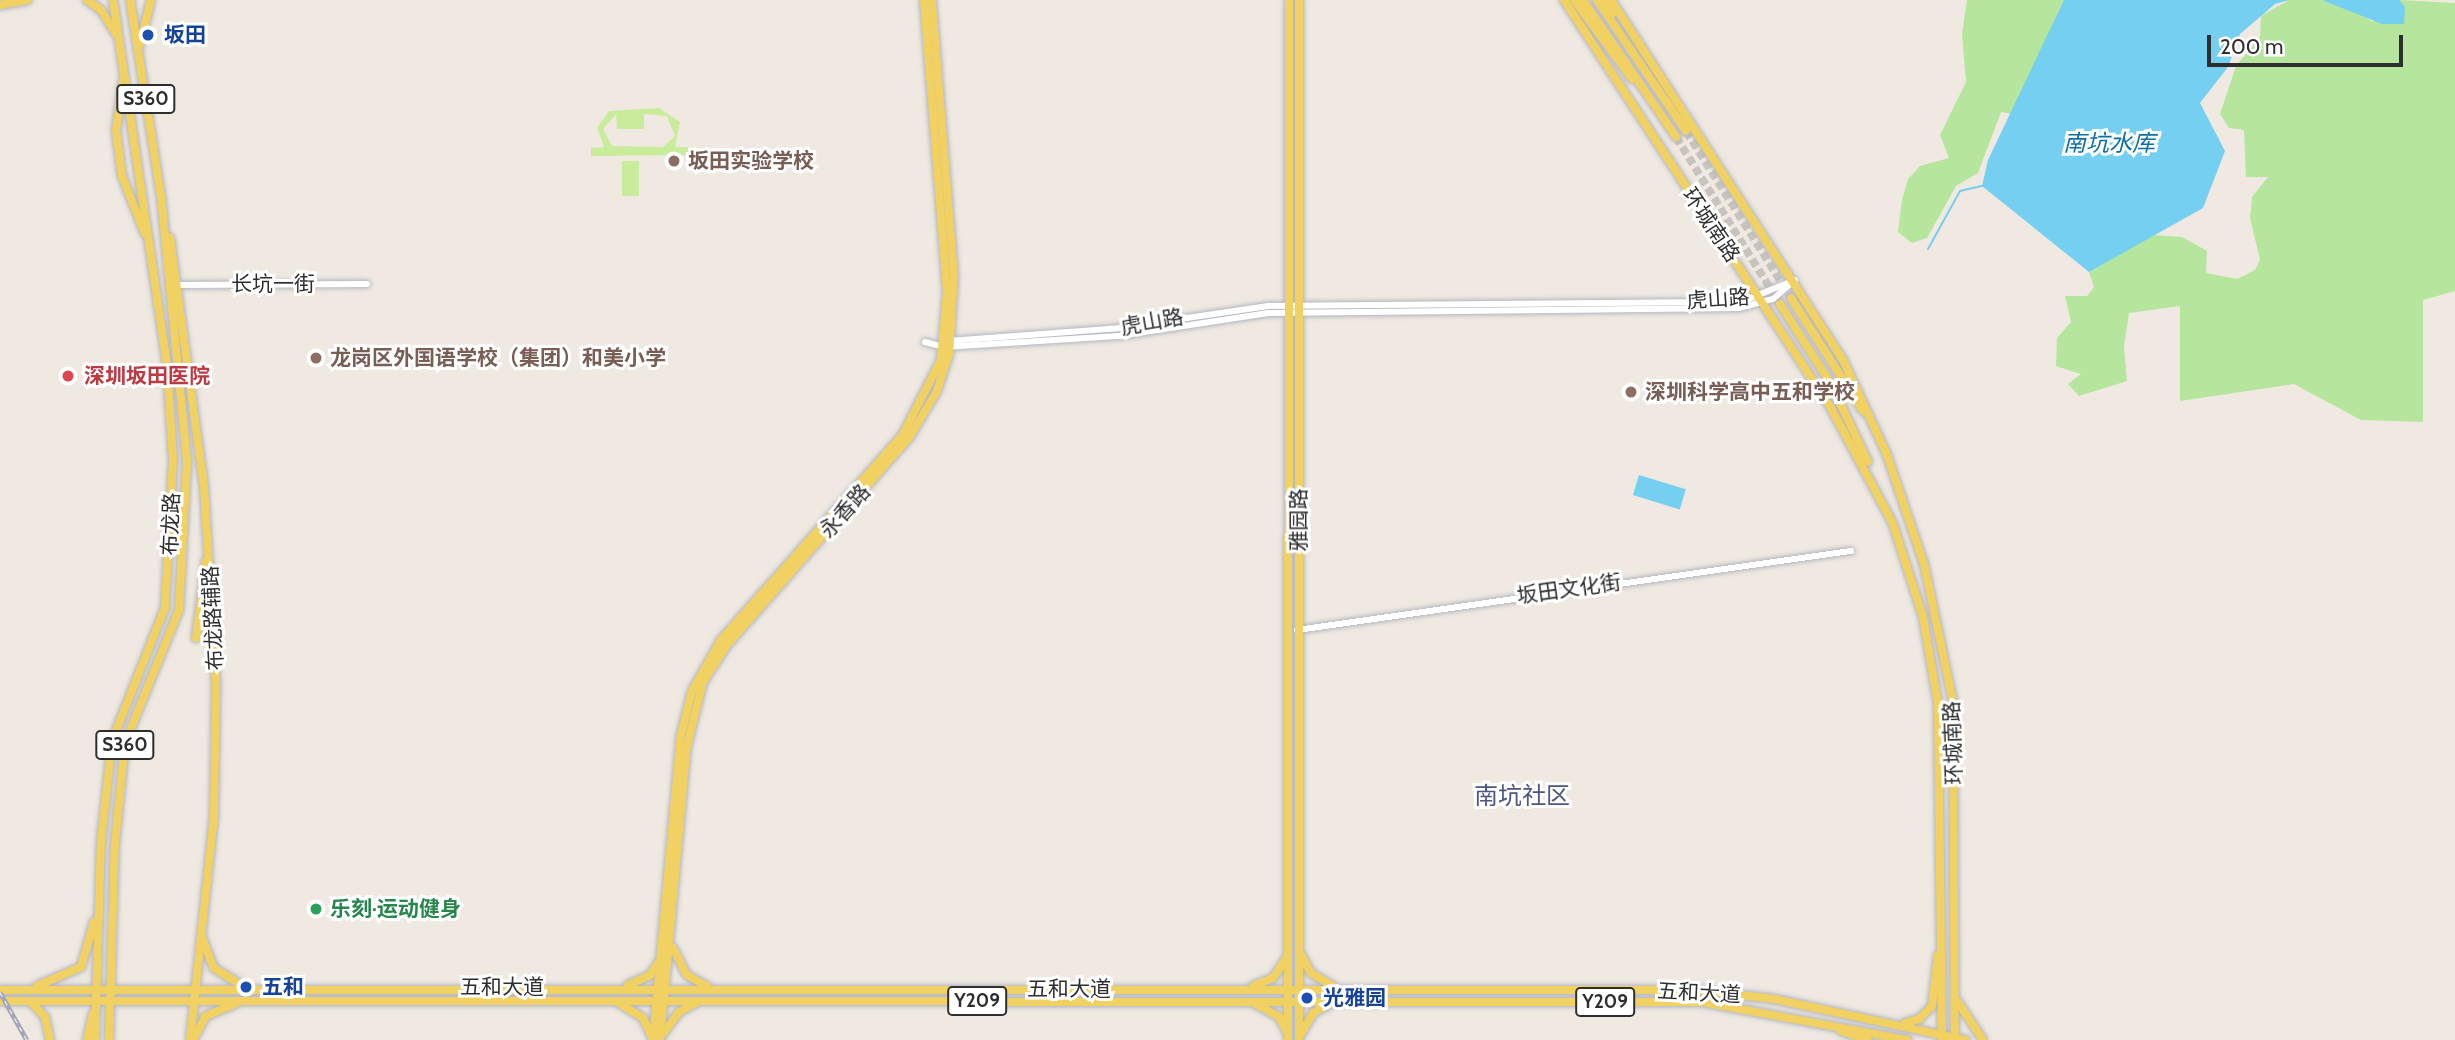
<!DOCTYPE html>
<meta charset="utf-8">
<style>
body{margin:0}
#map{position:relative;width:2455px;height:1040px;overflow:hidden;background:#efe9e1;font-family:Cabin,"Noto Sans SC",sans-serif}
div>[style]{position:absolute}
.green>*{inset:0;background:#b6e59e}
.pitch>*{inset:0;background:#c9ec9a;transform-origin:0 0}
.water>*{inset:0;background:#75cff0;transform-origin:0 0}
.stream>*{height:2px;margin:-1px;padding:0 1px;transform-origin:1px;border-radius:1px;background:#75cff0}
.major-tunnel>*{height:8px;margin-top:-4px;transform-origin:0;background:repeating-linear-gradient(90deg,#c8c4bd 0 8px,transparent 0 12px)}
.roads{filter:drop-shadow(0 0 2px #b4b7c1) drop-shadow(0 0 2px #b4b7c1)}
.minor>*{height:6px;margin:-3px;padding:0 3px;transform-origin:3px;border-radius:3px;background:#fff}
.major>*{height:8px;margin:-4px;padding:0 4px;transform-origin:4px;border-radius:4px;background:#f2d163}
.rail>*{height:4.5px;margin-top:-2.25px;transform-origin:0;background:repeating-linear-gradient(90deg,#fff 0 5px,#a3a6b8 0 10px);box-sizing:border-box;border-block:2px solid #a3a6b8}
.dots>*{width:19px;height:19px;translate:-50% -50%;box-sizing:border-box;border:4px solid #fff;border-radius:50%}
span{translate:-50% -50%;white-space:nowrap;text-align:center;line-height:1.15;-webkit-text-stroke:6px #fff;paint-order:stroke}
.shield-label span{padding:2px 5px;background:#fff;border:2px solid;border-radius:5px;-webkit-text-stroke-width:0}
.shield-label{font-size:19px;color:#2e2e2e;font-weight:700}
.transit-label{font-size:21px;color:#164399;font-weight:700}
.left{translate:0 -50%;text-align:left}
.education-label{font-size:21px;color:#785e54;font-weight:700}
.street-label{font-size:21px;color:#2e2e2e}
.health-label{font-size:21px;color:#be3a42;font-weight:700}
.leisure-label{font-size:21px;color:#27864d;font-weight:700}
.water-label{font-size:23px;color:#0d6fa3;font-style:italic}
.quarter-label{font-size:24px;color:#4d5680}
.scale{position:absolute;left:2207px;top:35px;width:196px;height:32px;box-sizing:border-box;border:4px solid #2e2e2e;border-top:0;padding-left:9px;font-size:21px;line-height:24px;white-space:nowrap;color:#2e2e2e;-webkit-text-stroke:5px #fff;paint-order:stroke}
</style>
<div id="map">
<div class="green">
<div style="clip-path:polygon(1967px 0,2064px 0,2012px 114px,2001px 112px,1978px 173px,1956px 186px,1927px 238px,1912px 243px,1898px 232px,1902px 200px,1908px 179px,1920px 166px,1949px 158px,1940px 135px,1966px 82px,1962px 34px)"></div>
<div style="clip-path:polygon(2289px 0,2322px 0,2354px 8px,2371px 21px,2404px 24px,2399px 0,2455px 3px,2455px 291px,2423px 300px,2423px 422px,2361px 420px,2294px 384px,2180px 401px,2180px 306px,2129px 313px,2124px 346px,2127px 381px,2079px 396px,2068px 384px,2081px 374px,2056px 366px,2057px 338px,2071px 322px,2065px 296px,2087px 296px,2094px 287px,2089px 272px,2151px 235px,2182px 237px,2207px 251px,2206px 273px,2237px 279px,2255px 270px,2260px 260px,2250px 218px,2252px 197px,2268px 177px,2246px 177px,2244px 130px,2229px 128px,2220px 114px,2236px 66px,2260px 37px,2261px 16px)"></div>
</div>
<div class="pitch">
<div style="clip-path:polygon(evenodd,659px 108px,680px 122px,675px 147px,693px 147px,693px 155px,591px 156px,591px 148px,604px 147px,597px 128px,609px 111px,659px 108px,616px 114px,617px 129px,644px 129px,644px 114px,667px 116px,675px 136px,663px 147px,612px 146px,603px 129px,616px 114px)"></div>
<div style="left:622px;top:161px;width:17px;height:35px"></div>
</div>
<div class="water">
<div style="clip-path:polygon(2064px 0,2289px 0,2275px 4px,2240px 34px,2228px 67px,2200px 103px,2225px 151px,2203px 208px,2089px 272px,1982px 186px,1988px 160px)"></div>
<div style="clip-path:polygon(2322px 0,2399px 0,2405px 7px,2404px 24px,2382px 24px)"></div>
<div style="left:1639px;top:475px;width:49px;height:21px;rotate:17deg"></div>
</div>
<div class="stream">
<div style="left:1928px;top:249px;width:66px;rotate:-61.1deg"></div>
<div style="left:1960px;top:191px;width:23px;rotate:-13deg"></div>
</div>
<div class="major-tunnel">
<div style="left:1686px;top:131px;width:197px;rotate:57.8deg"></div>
<div style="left:1676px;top:137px;width:197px;rotate:58.1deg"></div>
</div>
<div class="roads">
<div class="minor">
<div style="left:179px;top:285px;width:188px;rotate:-0.3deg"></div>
<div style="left:948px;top:341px;width:171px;rotate:-4.3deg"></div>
<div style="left:1119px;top:328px;width:151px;rotate:-8.4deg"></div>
<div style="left:1268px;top:306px;width:473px;rotate:-0.5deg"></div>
<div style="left:1741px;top:302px;width:58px;rotate:-22.2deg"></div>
<div style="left:925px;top:342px;width:20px;rotate:15deg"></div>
<div style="left:944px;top:347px;width:174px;rotate:-3.6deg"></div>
<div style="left:1118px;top:336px;width:152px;rotate:-8.7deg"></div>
<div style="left:1268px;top:313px;width:471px;rotate:-0.6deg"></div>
<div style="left:1739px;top:308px;width:35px;rotate:-15deg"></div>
<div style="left:1773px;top:299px;width:28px;rotate:-41deg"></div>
<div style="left:1297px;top:630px;width:560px;rotate:-8.12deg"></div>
</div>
<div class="major">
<div style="left:87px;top:0;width:17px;rotate:36deg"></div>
<div style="left:101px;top:10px;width:28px;rotate:58deg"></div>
<div style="left:1299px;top:0;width:1040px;rotate:90deg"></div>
<div style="left:1564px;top:0;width:490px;rotate:56.8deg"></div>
<div style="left:1832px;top:410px;width:129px;rotate:61.8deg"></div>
<div style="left:1893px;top:524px;width:98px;rotate:72.1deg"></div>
<div style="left:1923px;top:617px;width:88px;rotate:80.2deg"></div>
<div style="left:1938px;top:704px;width:336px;rotate:89.3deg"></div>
<div style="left:1574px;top:0;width:98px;rotate:53.7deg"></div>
<div style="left:1583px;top:0;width:166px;rotate:55.8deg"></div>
<div style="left:1597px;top:0;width:158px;rotate:55.8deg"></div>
<div style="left:1604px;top:0;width:16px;rotate:60deg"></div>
<div style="left:1611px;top:0;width:428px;rotate:57.2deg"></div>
<div style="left:1843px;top:360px;width:105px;rotate:65.1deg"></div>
<div style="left:1887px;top:455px;width:115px;rotate:71.3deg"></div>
<div style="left:1924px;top:564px;width:141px;rotate:78.1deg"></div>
<div style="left:1953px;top:702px;width:338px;rotate:89.7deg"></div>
<div style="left:0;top:5px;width:28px;rotate:-10deg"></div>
<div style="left:140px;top:44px;width:45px;rotate:-76deg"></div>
<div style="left:123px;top:81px;width:49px;rotate:98.1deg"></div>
<div style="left:116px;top:130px;width:46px;rotate:82.6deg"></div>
<div style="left:122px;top:176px;width:62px;rotate:68.4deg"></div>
<div style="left:170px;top:238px;width:251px;rotate:82.2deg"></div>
<div style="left:204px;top:487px;width:199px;rotate:86.5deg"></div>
<div style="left:216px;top:686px;width:130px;rotate:90.9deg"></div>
<div style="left:214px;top:816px;width:225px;rotate:96.1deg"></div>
<div style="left:1791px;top:298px;width:134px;rotate:57.5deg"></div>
<div style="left:1780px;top:304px;width:95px;rotate:57.5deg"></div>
<div style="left:1831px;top:384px;width:86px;rotate:64.6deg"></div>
<div style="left:196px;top:638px;width:78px;rotate:-82.6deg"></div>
<div style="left:203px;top:940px;width:30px;rotate:69deg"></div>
<div style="left:214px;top:968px;width:36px;rotate:32deg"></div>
<div style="left:673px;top:948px;width:30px;rotate:63deg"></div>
<div style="left:687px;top:975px;width:23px;rotate:29deg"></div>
<div style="left:1302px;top:956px;width:19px;rotate:62deg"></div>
<div style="left:1311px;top:973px;width:27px;rotate:31deg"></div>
<div style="left:628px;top:985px;width:24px;rotate:-24deg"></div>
<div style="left:650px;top:975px;width:22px;rotate:-56deg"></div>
<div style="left:37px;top:986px;width:48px;rotate:-23.4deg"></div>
<div style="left:81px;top:967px;width:47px;rotate:-73.9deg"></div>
<div style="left:1253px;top:986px;width:22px;rotate:-22deg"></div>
<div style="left:1273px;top:978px;width:25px;rotate:-56deg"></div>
<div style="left:0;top:990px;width:1696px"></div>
<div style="left:1696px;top:990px;width:79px;rotate:6.6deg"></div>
<div style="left:1774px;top:999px;width:196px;rotate:12.1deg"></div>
<div style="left:0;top:1001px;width:1702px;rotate:0.03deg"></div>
<div style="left:1702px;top:1002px;width:209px;rotate:10.5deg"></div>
<div style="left:31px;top:1002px;width:21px;rotate:47deg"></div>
<div style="left:45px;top:1017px;width:24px;rotate:78deg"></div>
<div style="left:1958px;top:1002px;width:45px;rotate:56.7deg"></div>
<div style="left:619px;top:1003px;width:28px;rotate:32deg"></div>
<div style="left:643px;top:1018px;width:21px;rotate:65deg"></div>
<div style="left:1254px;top:1003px;width:29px;rotate:29deg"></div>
<div style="left:1279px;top:1017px;width:17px;rotate:62deg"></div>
<div style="left:1905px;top:1023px;width:15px;rotate:-16deg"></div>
<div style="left:1919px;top:1019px;width:18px;rotate:-45deg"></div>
<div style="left:1932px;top:1006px;width:51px;rotate:-83.3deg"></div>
<div style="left:1841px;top:1031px;width:28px;rotate:18deg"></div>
<div style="left:663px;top:1034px;width:27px;rotate:-54deg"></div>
<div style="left:679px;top:1012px;width:19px;rotate:-28deg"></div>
<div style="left:1301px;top:1034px;width:24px;rotate:-60deg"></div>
<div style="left:1313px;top:1013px;width:19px;rotate:-28deg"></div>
<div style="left:87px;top:1040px;width:27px;rotate:-77deg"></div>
<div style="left:95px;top:1040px;width:198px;rotate:-88.3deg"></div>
<div style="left:101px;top:842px;width:102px;rotate:-83.8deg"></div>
<div style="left:112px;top:741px;width:143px;rotate:-68.3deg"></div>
<div style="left:165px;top:608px;width:148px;rotate:-86.9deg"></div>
<div style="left:173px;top:460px;width:95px;rotate:-93.6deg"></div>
<div style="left:167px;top:365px;width:369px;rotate:-98.4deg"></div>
<div style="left:109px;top:1040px;width:197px;rotate:-88.3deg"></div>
<div style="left:115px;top:843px;width:100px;rotate:-84.3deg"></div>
<div style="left:125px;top:743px;width:144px;rotate:-67.9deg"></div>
<div style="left:179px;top:610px;width:149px;rotate:-86.9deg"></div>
<div style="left:187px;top:461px;width:265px;rotate:-95.6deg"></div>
<div style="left:161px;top:197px;width:199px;rotate:-98.9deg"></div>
<div style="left:193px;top:1040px;width:27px;rotate:-62deg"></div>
<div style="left:206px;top:1016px;width:33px;rotate:-23deg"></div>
<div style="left:653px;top:1040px;width:306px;rotate:-84.8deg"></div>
<div style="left:681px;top:735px;width:45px;rotate:-76deg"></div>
<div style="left:692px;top:691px;width:59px;rotate:-60.4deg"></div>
<div style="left:721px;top:640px;width:275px;rotate:-48.5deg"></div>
<div style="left:903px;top:434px;width:83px;rotate:-62.8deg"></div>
<div style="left:941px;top:360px;width:68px;rotate:-85deg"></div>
<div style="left:947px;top:292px;width:293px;rotate:-94.5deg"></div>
<div style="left:660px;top:1040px;width:295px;rotate:-84.8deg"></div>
<div style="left:687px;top:746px;width:66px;rotate:-76deg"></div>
<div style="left:703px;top:682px;width:44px;rotate:-57deg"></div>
<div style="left:727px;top:645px;width:276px;rotate:-48.7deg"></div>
<div style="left:909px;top:438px;width:55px;rotate:-59.2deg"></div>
<div style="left:937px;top:391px;width:38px;rotate:-72deg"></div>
<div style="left:949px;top:355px;width:79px;rotate:-86.4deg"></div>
<div style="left:954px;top:276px;width:277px;rotate:-94.6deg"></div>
<div style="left:1288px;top:1040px;width:1040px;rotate:-89.94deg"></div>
</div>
</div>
<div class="rail">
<div style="left:0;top:992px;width:55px;rotate:60.6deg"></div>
</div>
<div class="dots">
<div style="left:148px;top:35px;background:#1a4fb4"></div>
<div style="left:674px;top:161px;background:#8d6e63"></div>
<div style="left:316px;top:358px;background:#8d6e63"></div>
<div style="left:68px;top:376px;background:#e0444e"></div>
<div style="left:1631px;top:392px;background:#8d6e63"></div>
<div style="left:316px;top:909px;background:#2e9e5b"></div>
<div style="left:246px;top:987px;background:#1a4fb4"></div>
<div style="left:1307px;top:998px;background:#1a4fb4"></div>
</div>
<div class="shield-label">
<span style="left:146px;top:99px">S360</span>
<span style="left:125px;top:745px">S360</span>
<span style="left:977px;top:1001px">Y209</span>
<span style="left:1605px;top:1002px">Y209</span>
</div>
<div class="transit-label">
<span class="left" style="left:164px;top:35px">坂田</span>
<span class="left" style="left:262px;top:987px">五和</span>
<span class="left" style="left:1323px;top:998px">光雅园</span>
</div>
<div class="education-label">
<span class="left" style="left:688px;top:161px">坂田实验学校</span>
<span class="left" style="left:330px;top:358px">龙岗区外国语学校（集团）和美小学</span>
<span class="left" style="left:1645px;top:392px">深圳科学高中五和学校</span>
</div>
<div class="street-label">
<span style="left:1711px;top:225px;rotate:56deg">环城南路</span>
<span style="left:273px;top:284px">长坑一街</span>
<span style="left:1718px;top:299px;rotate:-4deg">虎山路</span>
<span style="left:1152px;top:322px;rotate:-10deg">虎山路</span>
<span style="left:845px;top:511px;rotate:-48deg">永香路</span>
<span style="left:1299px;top:520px;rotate:-90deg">雅园路</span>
<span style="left:171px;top:524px;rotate:-88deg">布龙路</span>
<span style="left:1569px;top:589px;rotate:-8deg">坂田文化街</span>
<span style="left:213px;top:618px;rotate:-93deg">布龙路辅路</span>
<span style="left:1953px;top:743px;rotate:-92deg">环城南路</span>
<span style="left:502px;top:987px">五和大道</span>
<span style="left:1069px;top:989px">五和大道</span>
<span style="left:1699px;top:993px;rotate:3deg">五和大道</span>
</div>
<div class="health-label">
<span class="left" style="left:84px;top:376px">深圳坂田医院</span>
</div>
<div class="leisure-label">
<span class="left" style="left:330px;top:909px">乐刻·运动健身</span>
</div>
<div class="water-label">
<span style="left:2109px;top:143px">南坑水库</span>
</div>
<div class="quarter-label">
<span style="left:1522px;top:796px">南坑社区</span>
</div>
<div class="scale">200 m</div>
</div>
